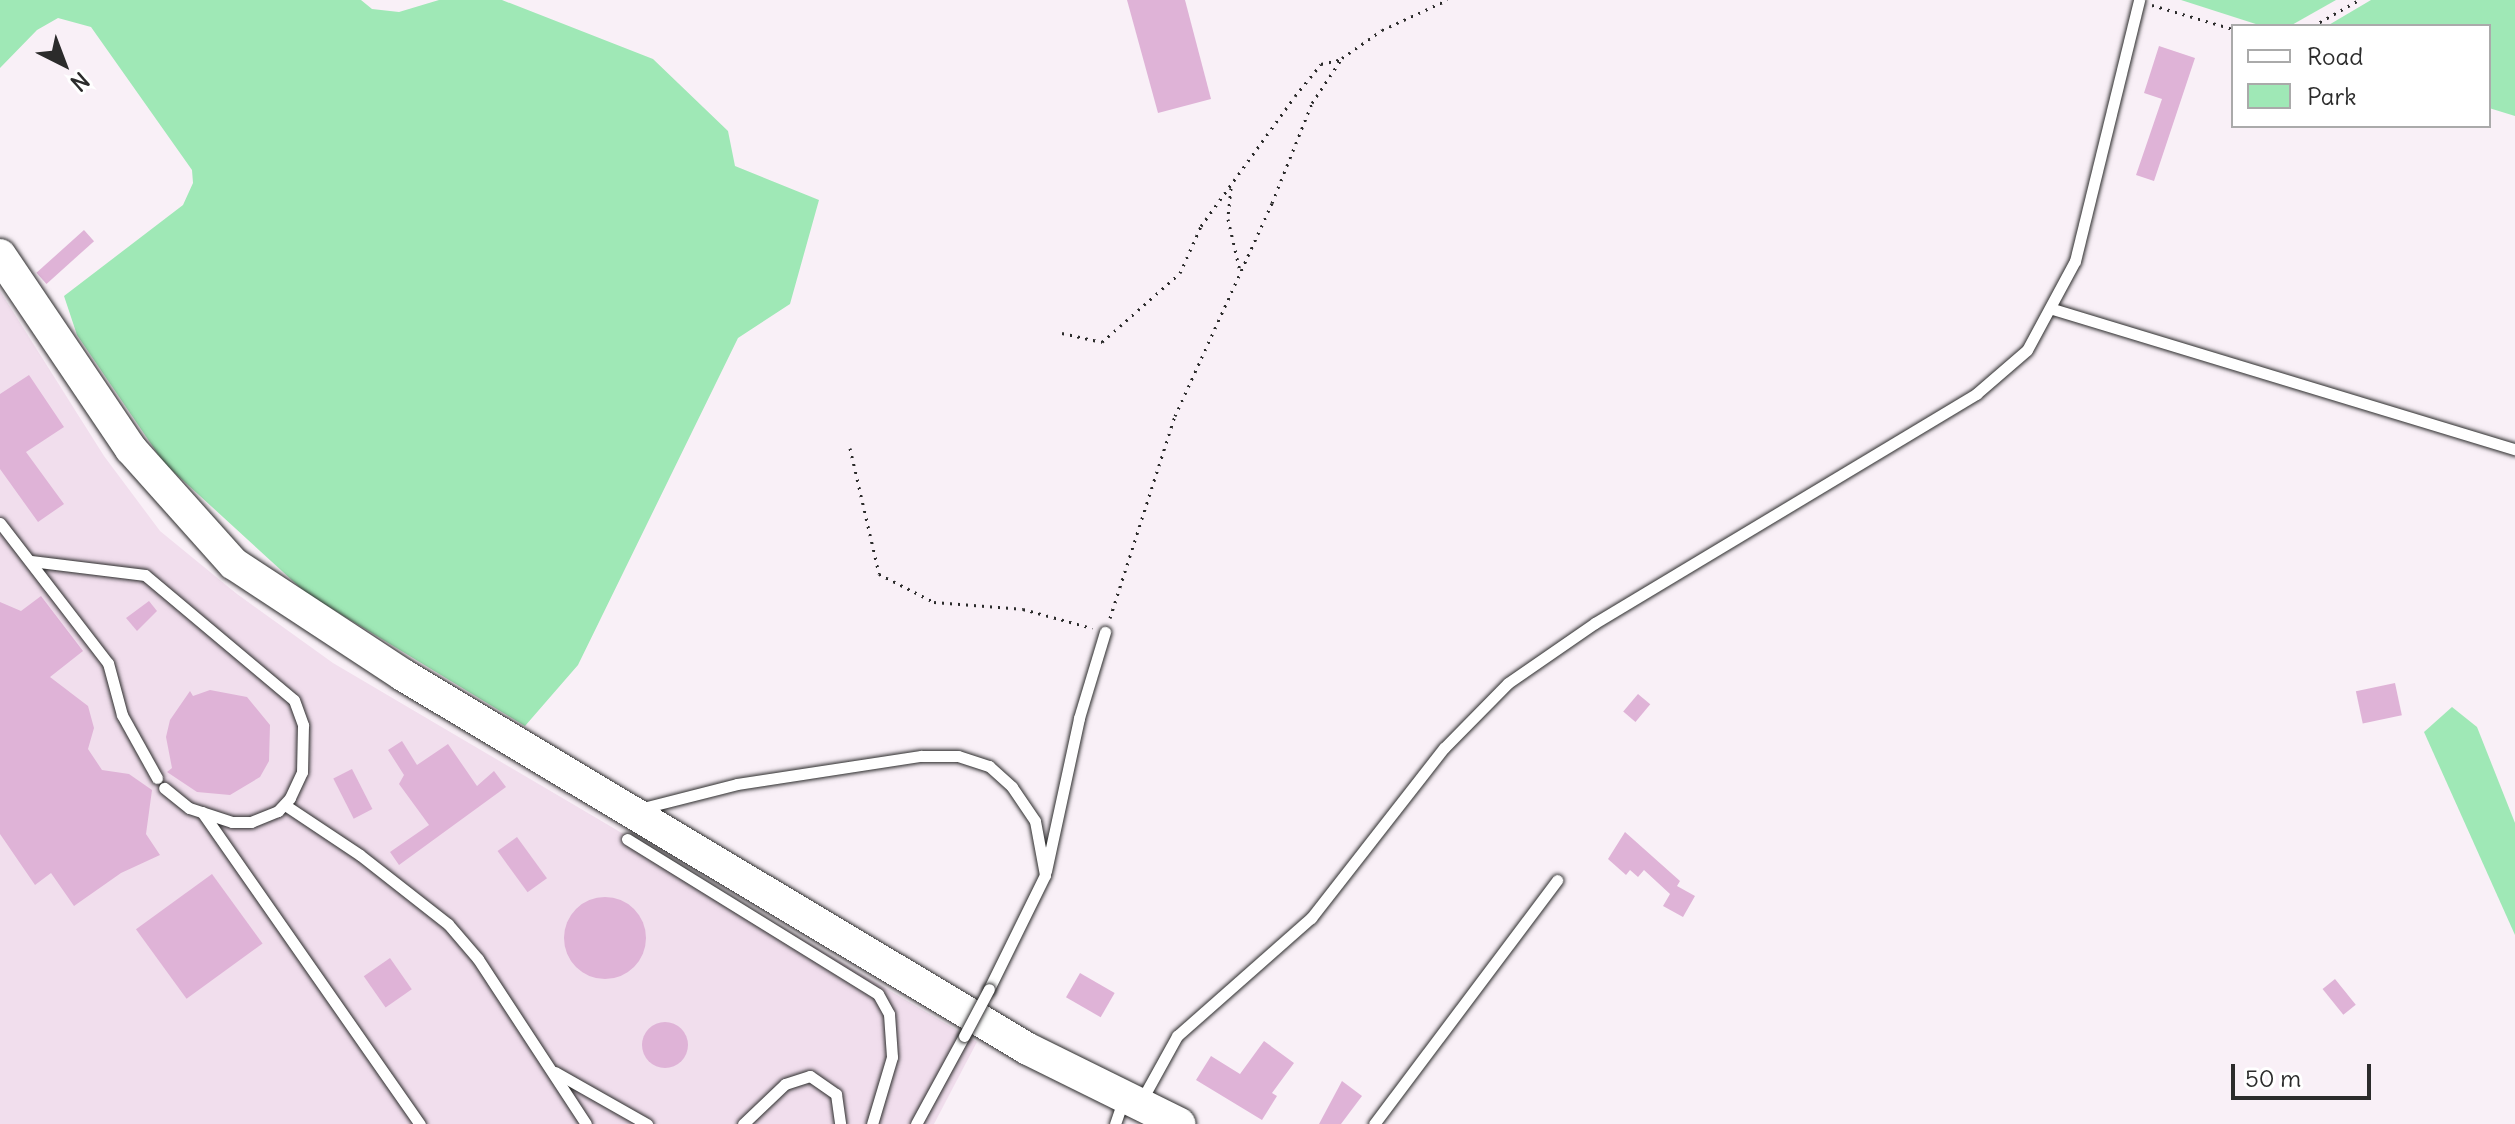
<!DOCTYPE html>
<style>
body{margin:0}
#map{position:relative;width:2515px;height:1124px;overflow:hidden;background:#f9f0f7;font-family:Delius,sans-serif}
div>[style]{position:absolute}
.built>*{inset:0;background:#f1deed}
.green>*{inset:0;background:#9fe8b6}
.building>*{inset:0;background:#dfb3d7;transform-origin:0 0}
.round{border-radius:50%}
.path>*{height:3px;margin-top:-1.5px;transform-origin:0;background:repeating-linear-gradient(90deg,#2b2b2b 0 2px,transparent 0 8px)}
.roads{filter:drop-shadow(0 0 2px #2b2b2b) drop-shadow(0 0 2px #2b2b2b)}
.lane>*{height:11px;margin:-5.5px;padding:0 5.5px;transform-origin:5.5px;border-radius:5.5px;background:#fff}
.secondary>*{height:32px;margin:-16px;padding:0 16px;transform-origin:16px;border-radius:16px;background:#fff}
.bridges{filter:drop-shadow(0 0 2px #2b2b2b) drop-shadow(0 0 2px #2b2b2b)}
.lane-bridge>*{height:11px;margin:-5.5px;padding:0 5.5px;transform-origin:5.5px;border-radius:5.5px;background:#fff}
span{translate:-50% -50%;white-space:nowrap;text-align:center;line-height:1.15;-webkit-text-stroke:6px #fff;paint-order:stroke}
.legend{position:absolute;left:2231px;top:24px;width:260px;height:104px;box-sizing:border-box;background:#fff;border:2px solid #aaa;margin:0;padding:10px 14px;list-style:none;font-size:24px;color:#2b2b2b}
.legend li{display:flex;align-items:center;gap:16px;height:40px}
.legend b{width:40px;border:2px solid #aaa}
.north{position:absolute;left:24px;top:24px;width:80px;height:80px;-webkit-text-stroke:6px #fff;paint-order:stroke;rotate:138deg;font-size:22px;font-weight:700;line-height:32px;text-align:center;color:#2b2b2b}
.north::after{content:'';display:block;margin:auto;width:28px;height:36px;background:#2b2b2b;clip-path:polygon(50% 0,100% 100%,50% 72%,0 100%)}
.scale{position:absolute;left:2231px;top:1064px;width:140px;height:36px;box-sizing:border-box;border:4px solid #2b2b2b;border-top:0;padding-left:10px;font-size:24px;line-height:28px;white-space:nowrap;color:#2b2b2b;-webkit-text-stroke:6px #fff;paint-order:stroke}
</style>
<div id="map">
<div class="built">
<div style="clip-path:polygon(0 291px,104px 456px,160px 531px,237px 594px,333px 663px,977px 1042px,934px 1124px,0 1124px)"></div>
</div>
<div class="green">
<div style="clip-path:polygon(0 0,361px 0,372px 9px,399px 12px,439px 0,502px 0,653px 59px,728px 131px,735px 166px,819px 200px,790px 304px,738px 338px,578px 665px,525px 726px,306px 593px,164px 463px,77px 335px,64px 296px,183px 205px,193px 183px,192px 170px,91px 27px,58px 18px,37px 30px,0 68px)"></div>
<div style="clip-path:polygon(2181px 0,2336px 0,2290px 26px,2262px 26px)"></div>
<div style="clip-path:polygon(2371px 0,2515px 0,2515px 116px,2489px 108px,2489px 26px,2327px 26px)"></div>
<div style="clip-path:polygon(2452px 707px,2477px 727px,2515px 823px,2515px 935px,2424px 732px)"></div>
</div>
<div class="building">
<div style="clip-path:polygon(1127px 0,1185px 0,1211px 99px,1158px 113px)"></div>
<div style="clip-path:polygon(2159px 46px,2195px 58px,2154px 181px,2136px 175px,2162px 99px,2144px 93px)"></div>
<div style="left:84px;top:230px;width:15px;height:64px;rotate:48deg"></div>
<div style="clip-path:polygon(29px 375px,64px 427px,26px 452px,64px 504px,38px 522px,0 469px,0 394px)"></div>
<div style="clip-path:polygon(41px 596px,83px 651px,50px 677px,88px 706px,94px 728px,88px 749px,102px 770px,129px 774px,152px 790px,146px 834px,160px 855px,121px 873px,74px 906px,51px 873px,35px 885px,0 834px,0 602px,21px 611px)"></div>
<div style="clip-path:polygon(149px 601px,157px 611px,137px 631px,126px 618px)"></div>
<div style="left:2395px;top:683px;width:33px;height:40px;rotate:78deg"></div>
<div style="clip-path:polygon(210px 690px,247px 697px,270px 725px,269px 761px,260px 777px,230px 795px,197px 792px,167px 772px,172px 768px,166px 737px,170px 720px,190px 691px,193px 696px)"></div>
<div style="left:1638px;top:694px;width:16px;height:23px;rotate:40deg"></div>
<div style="clip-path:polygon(402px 741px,417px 765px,448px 744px,477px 786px,494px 771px,506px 787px,399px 865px,390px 852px,429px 825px,399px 784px,404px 775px,388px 750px)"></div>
<div style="left:352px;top:769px;width:45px;height:21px;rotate:63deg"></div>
<div style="clip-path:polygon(1625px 832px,1680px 881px,1677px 886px,1695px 896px,1683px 917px,1663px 906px,1670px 894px,1644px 870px,1638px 877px,1630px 870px,1626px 875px,1608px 859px)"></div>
<div style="left:517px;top:837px;width:51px;height:24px;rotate:54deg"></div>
<div style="left:212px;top:874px;width:86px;height:94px;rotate:54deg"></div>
<div class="round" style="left:564px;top:897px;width:82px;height:82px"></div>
<div style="left:390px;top:958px;width:38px;height:32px;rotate:55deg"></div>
<div style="left:1080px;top:973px;width:40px;height:28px;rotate:30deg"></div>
<div style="left:2335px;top:979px;width:33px;height:16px;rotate:51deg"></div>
<div class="round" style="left:642px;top:1022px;width:46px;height:46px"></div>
<div style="clip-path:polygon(1264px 1041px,1294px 1063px,1272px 1093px,1277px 1096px,1262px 1120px,1196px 1080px,1211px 1056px,1240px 1074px)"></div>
<div style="clip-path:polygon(1342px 1081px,1362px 1096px,1341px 1124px,1319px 1124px)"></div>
</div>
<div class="path">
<div style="left:2152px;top:5px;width:84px;rotate:16.5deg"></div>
<div style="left:2313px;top:26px;width:53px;rotate:-29.5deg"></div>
<div style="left:1231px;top:188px;width:31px;rotate:96deg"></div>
<div style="left:1228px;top:219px;width:53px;rotate:77deg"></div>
<div style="left:1062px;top:333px;width:41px;rotate:12.7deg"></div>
<div style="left:1102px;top:342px;width:104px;rotate:-41.5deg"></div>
<div style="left:1180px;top:273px;width:51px;rotate:-65.9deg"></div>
<div style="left:1201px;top:226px;width:160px;rotate:-54.1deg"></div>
<div style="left:1295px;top:96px;width:41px;rotate:-50.9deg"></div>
<div style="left:1321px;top:64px;width:22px;rotate:-13deg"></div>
<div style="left:850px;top:448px;width:129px;rotate:77deg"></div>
<div style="left:879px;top:574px;width:62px;rotate:27deg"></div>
<div style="left:934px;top:602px;width:89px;rotate:4.5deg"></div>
<div style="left:1023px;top:609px;width:72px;rotate:15.4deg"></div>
<div style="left:1110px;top:618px;width:212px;rotate:-72.2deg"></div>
<div style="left:1175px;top:416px;width:234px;rotate:-65.5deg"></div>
<div style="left:1272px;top:203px;width:108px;rotate:-68.2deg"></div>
<div style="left:1312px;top:103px;width:54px;rotate:-56.3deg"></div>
<div style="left:1342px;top:58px;width:49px;rotate:-35deg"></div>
<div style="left:1382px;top:30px;width:72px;rotate:-24.8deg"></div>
</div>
<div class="roads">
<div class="lane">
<div style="left:2053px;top:309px;width:483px;rotate:16.9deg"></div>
<div style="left:0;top:523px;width:177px;rotate:52.4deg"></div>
<div style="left:108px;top:663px;width:54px;rotate:74.9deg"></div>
<div style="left:122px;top:715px;width:72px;rotate:60.9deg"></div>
<div style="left:31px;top:561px;width:115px;rotate:7deg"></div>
<div style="left:145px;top:575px;width:194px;rotate:40deg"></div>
<div style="left:294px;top:700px;width:27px;rotate:70deg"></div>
<div style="left:303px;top:725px;width:47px;rotate:91.2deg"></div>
<div style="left:302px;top:772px;width:29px;rotate:115deg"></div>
<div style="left:290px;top:798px;width:18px;rotate:133deg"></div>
<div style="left:278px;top:811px;width:29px;rotate:158deg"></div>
<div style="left:251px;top:822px;width:19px;rotate:180deg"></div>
<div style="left:232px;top:822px;width:45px;rotate:-162deg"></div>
<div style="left:189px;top:808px;width:32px;rotate:-141deg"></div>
<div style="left:285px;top:805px;width:90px;rotate:33.7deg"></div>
<div style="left:360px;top:855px;width:112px;rotate:38.1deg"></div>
<div style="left:448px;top:924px;width:46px;rotate:49.4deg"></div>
<div style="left:478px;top:959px;width:197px;rotate:56.8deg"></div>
<div style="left:639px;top:809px;width:101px;rotate:-14.3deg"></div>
<div style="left:737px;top:784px;width:186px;rotate:-8.7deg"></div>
<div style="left:921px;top:756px;width:37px"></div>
<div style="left:958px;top:756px;width:33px;rotate:18deg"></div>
<div style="left:989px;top:766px;width:31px;rotate:42deg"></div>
<div style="left:1012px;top:787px;width:41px;rotate:55.9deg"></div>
<div style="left:1035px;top:821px;width:55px;rotate:79.5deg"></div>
<div style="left:1045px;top:875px;width:127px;rotate:116.2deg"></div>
<div style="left:202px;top:812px;width:381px;rotate:55.1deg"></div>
<div style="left:627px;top:839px;width:295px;rotate:31.7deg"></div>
<div style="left:878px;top:994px;width:23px;rotate:61deg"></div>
<div style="left:889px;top:1014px;width:43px;rotate:86deg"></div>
<div style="left:892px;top:1057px;width:70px;rotate:106.6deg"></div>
<div style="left:1046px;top:871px;width:157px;rotate:-77.8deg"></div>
<div style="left:1079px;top:718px;width:90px;rotate:-73.2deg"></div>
<div style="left:555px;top:1072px;width:106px;rotate:29.5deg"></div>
<div style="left:1140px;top:1103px;width:77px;rotate:-61.1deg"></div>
<div style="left:1177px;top:1036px;width:179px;rotate:-41.4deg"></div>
<div style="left:1311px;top:918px;width:216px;rotate:-52deg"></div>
<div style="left:1444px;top:748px;width:91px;rotate:-45.4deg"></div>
<div style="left:1508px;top:683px;width:106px;rotate:-34.6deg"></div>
<div style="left:1595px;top:623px;width:445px;rotate:-31deg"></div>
<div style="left:1976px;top:394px;width:67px;rotate:-40.8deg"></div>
<div style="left:2027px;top:350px;width:101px;rotate:-61.7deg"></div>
<div style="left:2075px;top:261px;width:269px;rotate:-76.2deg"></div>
<div style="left:743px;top:1124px;width:58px;rotate:-43.6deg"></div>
<div style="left:785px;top:1084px;width:26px;rotate:-18deg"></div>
<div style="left:810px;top:1076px;width:32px;rotate:35deg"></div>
<div style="left:836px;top:1094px;width:30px;rotate:82deg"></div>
<div style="left:916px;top:1124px;width:100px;rotate:-61.4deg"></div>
<div style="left:1115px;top:1124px;width:28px;rotate:-71deg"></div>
<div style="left:1374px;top:1124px;width:305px;rotate:-53.1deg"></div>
</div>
<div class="secondary">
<div style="left:0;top:255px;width:234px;rotate:56deg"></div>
<div style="left:131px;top:449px;width:154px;rotate:48.2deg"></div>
<div style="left:234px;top:564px;width:202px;rotate:33.3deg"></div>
<div style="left:403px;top:675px;width:728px;rotate:30.9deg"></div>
<div style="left:1028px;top:1049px;width:169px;rotate:26.3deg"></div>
</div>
</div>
<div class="bridges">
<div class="lane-bridge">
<div style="left:964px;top:1036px;width:53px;rotate:-62deg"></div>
</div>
</div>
<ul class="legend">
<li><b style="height:10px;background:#fff"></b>Road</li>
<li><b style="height:22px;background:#9fe8b6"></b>Park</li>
</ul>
<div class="north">N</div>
<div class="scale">50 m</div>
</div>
